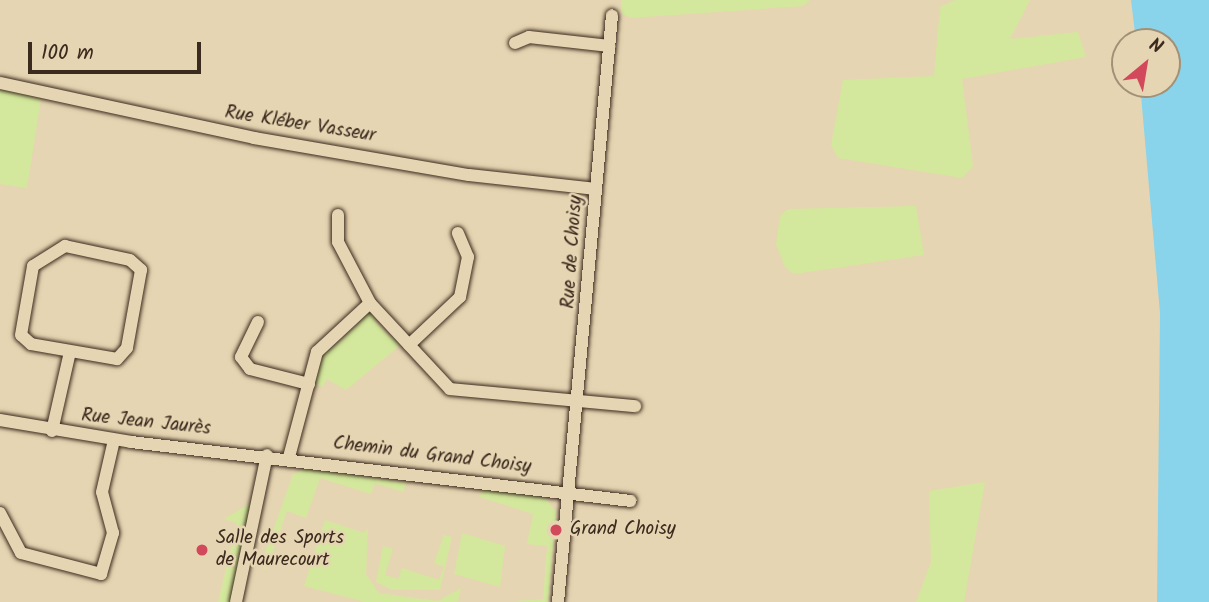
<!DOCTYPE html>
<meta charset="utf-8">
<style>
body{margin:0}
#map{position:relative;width:1209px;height:602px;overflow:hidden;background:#e6d5b2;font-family:Kalam,sans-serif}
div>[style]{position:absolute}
.green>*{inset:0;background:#d3e89c}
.water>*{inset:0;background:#8ad4eb}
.roads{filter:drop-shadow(0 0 2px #3b2a1e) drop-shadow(0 0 2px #3b2a1e)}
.street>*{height:12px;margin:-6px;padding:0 6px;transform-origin:6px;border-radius:6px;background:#e6d5b2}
.dots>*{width:19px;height:19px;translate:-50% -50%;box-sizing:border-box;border:4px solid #e6d5b2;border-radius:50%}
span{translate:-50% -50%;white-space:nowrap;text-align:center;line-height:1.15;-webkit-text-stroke:5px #e6d5b2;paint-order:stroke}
.street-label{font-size:19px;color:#3b2a1e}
.poi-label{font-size:19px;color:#3b2a1e}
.left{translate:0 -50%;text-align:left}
.north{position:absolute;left:1111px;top:28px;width:70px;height:70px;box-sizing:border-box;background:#e6d5b2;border:2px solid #a29177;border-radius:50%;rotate:30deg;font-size:19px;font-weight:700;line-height:28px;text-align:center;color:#3b2a1e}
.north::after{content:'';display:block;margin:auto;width:24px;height:32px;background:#d1495b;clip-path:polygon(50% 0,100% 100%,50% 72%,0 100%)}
.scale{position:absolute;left:28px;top:42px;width:173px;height:32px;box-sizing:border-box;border:4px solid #3b2a1e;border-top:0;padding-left:9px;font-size:21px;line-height:24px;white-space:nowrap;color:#3b2a1e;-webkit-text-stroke:5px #e6d5b2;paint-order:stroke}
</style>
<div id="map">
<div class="green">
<div style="clip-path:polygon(621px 0,810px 0,803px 6px,631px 18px,621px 13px)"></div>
<div style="clip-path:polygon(955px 0,1030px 0,1010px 39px,1078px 32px,1086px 57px,962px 79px,973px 166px,962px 178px,838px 158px,831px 145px,843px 80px,934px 76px,940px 7px)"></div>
<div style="clip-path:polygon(0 88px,41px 99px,27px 188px,0 184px)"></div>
<div style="clip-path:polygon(916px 206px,924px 255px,794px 274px,785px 267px,776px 244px,780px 216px,788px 209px)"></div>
<div style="clip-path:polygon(365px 307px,382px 316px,373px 319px,390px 337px,399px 334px,398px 347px,346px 390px,327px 379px,322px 387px,312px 383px,328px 341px,329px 351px,360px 323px)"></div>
<div style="clip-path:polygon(308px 468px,406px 483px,403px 492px,375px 483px,371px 494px,320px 478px,306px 518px,287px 511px,267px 569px,260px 567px,293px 474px)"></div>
<div style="clip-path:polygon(985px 482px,964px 602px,916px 602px,931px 562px,929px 491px)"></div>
<div style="clip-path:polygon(482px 489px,544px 497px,556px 511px,548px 602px,513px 601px,543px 599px,547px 546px,527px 544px,533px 514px,480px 497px)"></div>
<div style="clip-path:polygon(254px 501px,232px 602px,218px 602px,237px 523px,224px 519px)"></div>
<div style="clip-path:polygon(325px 520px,364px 533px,368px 528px,366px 574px,379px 593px,438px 601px,461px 588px,458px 602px,365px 602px,304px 586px)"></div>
<div style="clip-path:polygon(462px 533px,505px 546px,500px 587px,454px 574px)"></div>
<div style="clip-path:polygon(444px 535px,452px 537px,440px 590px,392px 590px,376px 582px,383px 546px,393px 549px,385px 575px,398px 579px,402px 568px,439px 580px,444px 567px,434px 563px)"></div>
</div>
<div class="water">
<div style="clip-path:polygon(1131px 0,1209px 0,1209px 602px,1157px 602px,1160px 313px,1140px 84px,1167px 84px,1167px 42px,1136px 42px)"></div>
</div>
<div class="roads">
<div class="street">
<div style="left:515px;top:43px;width:15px;rotate:-23deg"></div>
<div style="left:529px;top:37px;width:81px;rotate:6.4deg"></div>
<div style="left:0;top:83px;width:260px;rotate:12.2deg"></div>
<div style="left:254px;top:138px;width:218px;rotate:9.8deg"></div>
<div style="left:469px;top:175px;width:128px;rotate:6.3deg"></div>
<div style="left:338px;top:215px;width:27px;rotate:90deg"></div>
<div style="left:338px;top:242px;width:69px;rotate:62.3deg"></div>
<div style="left:370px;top:303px;width:117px;rotate:47.1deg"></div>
<div style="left:450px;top:389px;width:186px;rotate:5.3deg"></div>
<div style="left:65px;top:246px;width:66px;rotate:12.2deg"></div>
<div style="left:130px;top:260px;width:15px;rotate:42deg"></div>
<div style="left:141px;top:270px;width:79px;rotate:100.2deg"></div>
<div style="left:127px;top:348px;width:15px;rotate:132deg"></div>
<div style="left:117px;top:359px;width:87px;rotate:-170.1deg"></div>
<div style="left:31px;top:344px;width:13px;rotate:-138deg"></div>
<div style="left:21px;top:335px;width:70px;rotate:-80.1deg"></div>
<div style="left:33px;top:266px;width:38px;rotate:-32deg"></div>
<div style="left:258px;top:322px;width:39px;rotate:116deg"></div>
<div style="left:241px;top:357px;width:15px;rotate:53deg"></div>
<div style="left:250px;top:369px;width:61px;rotate:14.3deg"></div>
<div style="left:409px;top:345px;width:70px;rotate:-43.3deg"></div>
<div style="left:460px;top:297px;width:41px;rotate:-78.7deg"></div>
<div style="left:468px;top:257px;width:26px;rotate:-113deg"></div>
<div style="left:0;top:420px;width:133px;rotate:9.5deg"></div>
<div style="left:131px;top:442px;width:503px;rotate:6.73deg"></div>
<div style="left:52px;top:431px;width:81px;rotate:-77.2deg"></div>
<div style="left:289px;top:457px;width:109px;rotate:-75.1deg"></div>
<div style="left:317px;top:352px;width:72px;rotate:-42.8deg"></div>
<div style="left:0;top:513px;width:45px;rotate:62.3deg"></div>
<div style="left:21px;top:553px;width:83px;rotate:14.7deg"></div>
<div style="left:101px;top:574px;width:43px;rotate:-73.7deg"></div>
<div style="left:113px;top:533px;width:42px;rotate:-105deg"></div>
<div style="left:102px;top:492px;width:53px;rotate:-77deg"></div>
<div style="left:236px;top:602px;width:150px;rotate:-78.1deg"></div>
<div style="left:558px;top:602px;width:589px;rotate:-84.74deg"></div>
</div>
</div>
<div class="dots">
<div style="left:556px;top:530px;background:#d1495b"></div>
<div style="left:202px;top:550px;background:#d1495b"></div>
</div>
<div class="street-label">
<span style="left:300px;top:125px;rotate:9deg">Rue Kléber Vasseur</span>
<span style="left:573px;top:252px;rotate:-86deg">Rue de Choisy</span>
<span style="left:146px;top:423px;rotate:6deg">Rue Jean Jaurès</span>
<span style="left:432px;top:456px;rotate:7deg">Chemin du Grand Choisy</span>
</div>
<div class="poi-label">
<span class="left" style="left:570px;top:530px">Grand Choisy</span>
<span class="left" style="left:216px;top:550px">Salle des Sports<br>de Maurecourt</span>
</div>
<div class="north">N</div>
<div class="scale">100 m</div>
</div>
